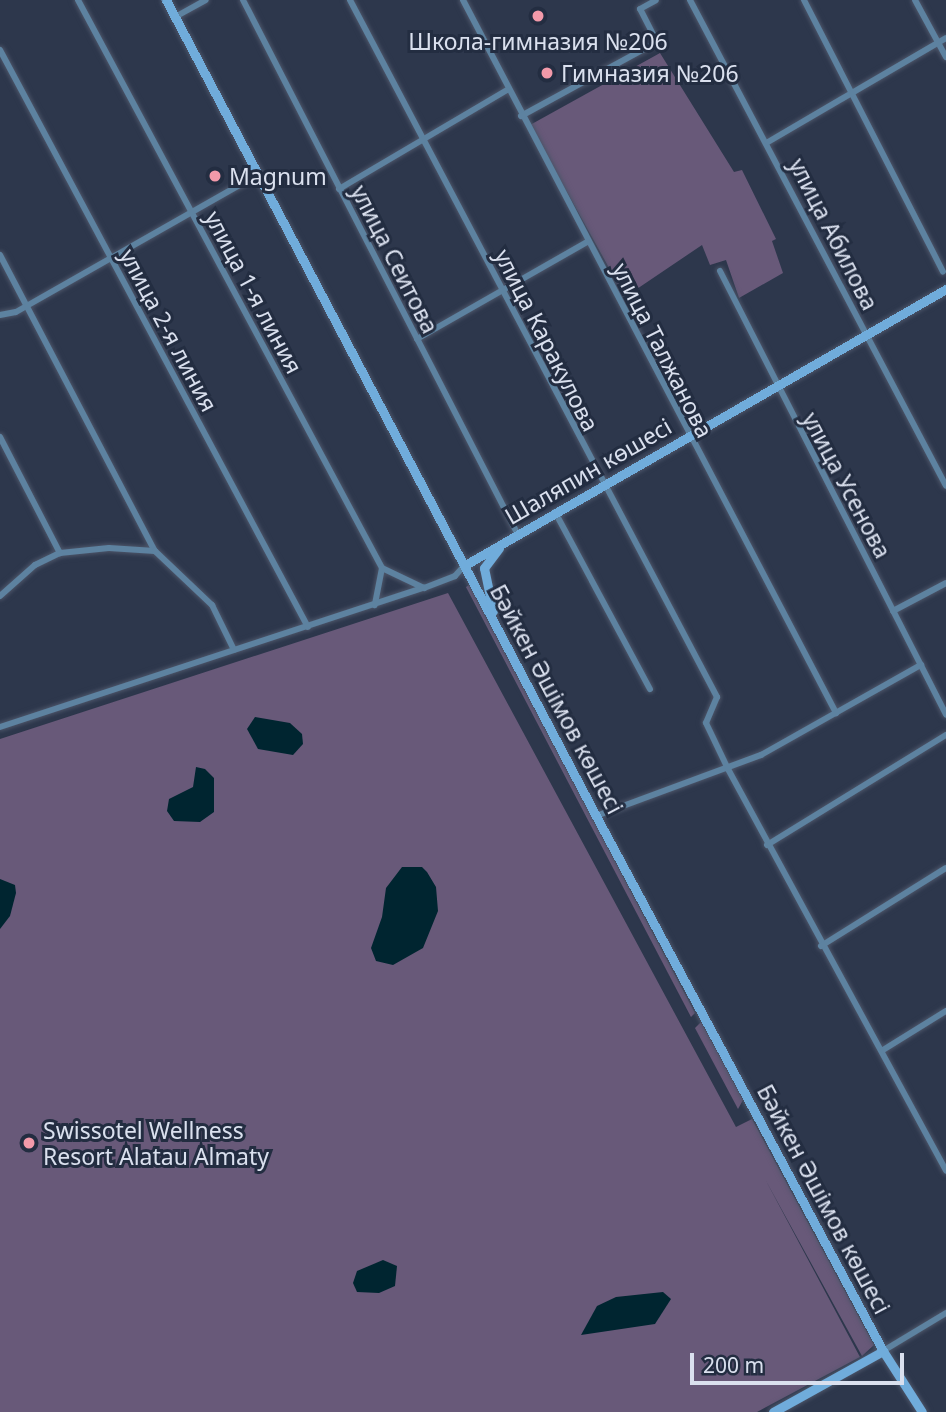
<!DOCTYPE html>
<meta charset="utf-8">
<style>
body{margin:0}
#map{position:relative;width:946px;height:1412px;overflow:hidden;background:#2d374c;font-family:"Noto Sans",sans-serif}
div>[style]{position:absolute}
.green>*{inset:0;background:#685979}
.water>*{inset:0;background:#002530}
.roads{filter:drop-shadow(0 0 2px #4c5569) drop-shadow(0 0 2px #4c5569)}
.minor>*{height:6px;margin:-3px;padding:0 3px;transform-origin:3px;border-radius:3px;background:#5d82a0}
.secondary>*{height:9px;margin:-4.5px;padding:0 4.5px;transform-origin:4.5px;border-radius:4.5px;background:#70acdb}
.dots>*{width:19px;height:19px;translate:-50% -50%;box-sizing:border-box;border:4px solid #232d41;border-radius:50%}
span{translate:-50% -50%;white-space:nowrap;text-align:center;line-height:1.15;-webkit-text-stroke:6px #232d41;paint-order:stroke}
.poi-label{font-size:23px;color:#dae0ee}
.left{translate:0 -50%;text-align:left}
.street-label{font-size:23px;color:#dae0ee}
.scale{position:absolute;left:690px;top:1353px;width:214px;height:32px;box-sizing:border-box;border:4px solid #dae0ee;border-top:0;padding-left:9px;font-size:21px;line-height:24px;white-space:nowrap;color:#dae0ee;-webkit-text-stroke:5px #232d41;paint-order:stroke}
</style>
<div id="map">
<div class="green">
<div style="clip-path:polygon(660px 53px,734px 172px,742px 170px,776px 239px,772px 241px,783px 273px,739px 298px,726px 260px,710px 265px,702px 245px,625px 297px,530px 125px)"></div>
<div style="clip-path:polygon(469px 585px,695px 1013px,691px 1017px,466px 587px)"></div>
<div style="clip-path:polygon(448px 593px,736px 1127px,752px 1119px,874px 1345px,862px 1356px,765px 1179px,860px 1357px,757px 1412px,0 1412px,0 739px)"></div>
<div style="clip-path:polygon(701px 1022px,743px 1100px,738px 1109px,695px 1028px)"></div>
</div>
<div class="water">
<div style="clip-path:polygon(255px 717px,290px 723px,302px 734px,303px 744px,293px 755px,258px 749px,247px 729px)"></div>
<div style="clip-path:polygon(196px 767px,205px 769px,214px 778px,214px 812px,200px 822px,174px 821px,167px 811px,169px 799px,193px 787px)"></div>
<div style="clip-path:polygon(402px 867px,422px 867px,427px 872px,436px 887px,438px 911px,423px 948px,393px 965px,376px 961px,371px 948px,382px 917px,386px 888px)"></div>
<div style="clip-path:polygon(0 879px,15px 885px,16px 893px,10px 916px,0 929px)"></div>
<div style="clip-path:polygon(383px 1260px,397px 1266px,395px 1286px,379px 1293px,357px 1292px,353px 1283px,357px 1271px)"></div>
<div style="clip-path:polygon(663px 1292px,671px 1299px,655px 1324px,581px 1335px,597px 1306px,616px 1297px)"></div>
</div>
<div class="roads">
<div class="minor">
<div style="left:78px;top:0;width:644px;rotate:61.84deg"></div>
<div style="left:382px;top:568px;width:38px;rotate:101deg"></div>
<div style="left:243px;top:0;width:599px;rotate:62.79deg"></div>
<div style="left:350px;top:0;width:788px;rotate:62.23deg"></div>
<div style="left:717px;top:697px;width:28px;rotate:113deg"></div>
<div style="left:706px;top:723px;width:51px;rotate:64.4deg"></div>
<div style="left:728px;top:769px;width:457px;rotate:61.5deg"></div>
<div style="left:463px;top:0;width:805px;rotate:62.38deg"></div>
<div style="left:690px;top:0;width:549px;rotate:62.22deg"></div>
<div style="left:804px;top:0;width:305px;rotate:62.9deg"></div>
<div style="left:915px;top:0;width:65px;rotate:61.5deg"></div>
<div style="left:175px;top:17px;width:35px;rotate:-29deg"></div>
<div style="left:0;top:50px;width:654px;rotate:61.91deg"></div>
<div style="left:521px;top:116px;width:155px;rotate:-28.6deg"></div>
<div style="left:657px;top:42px;width:37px;rotate:-117deg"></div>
<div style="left:640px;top:9px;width:18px;rotate:-29deg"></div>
<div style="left:768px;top:142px;width:206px;rotate:-30.3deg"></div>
<div style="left:339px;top:189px;width:195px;rotate:-30.5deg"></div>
<div style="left:0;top:255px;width:334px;rotate:62.4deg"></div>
<div style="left:720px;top:271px;width:498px;rotate:63deg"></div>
<div style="left:0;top:315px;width:16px;rotate:-11deg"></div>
<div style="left:16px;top:312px;width:277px;rotate:-29.6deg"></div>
<div style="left:417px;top:339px;width:196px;rotate:-29.7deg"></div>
<div style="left:0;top:437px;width:131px;rotate:62.7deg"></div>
<div style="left:555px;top:512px;width:201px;rotate:61.8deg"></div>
<div style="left:382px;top:568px;width:47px;rotate:25.5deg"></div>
<div style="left:0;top:596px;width:47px;rotate:-41.5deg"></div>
<div style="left:35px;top:565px;width:28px;rotate:-26deg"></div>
<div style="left:60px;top:553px;width:49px;rotate:-5.8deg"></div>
<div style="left:109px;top:548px;width:46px;rotate:3.7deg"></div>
<div style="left:155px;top:551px;width:79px;rotate:43.5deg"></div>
<div style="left:212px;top:605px;width:50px;rotate:63.9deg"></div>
<div style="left:893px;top:611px;width:60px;rotate:-27.8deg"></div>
<div style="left:0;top:727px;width:446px;rotate:-18.2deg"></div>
<div style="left:424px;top:588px;width:33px;rotate:-21deg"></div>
<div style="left:455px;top:576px;width:15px;rotate:-48deg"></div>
<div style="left:596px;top:816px;width:176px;rotate:-20.3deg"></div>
<div style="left:761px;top:755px;width:184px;rotate:-29.4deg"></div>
<div style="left:767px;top:845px;width:210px;rotate:-31.6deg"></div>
<div style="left:821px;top:946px;width:147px;rotate:-32deg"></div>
<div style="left:883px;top:1050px;width:74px;rotate:-31.8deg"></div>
<div style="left:883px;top:1351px;width:74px;rotate:-31.1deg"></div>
</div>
<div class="secondary">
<div style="left:166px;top:0;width:922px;rotate:62.21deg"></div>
<div style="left:596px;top:816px;width:607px;rotate:61.79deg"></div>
<div style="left:883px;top:1351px;width:72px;rotate:57.4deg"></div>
<div style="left:465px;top:565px;width:555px;rotate:-29.85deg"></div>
<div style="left:493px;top:611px;width:44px;rotate:-101.8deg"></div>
<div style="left:484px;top:568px;width:25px;rotate:-53deg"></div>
<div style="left:773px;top:1412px;width:126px;rotate:-29deg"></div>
</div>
</div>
<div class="dots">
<div style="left:538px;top:16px;background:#f39aaa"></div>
<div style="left:547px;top:73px;background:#f39aaa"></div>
<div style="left:215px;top:176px;background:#f39aaa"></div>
<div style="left:29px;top:1143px;background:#f39aaa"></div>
</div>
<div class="poi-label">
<span style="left:538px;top:41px">Школа-гимназия №206</span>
<span class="left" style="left:561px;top:73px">Гимназия №206</span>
<span class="left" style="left:229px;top:176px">Magnum</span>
<span class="left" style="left:43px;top:1143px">Swissotel Wellness<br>Resort Alatau Almaty</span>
</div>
<div class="street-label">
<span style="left:834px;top:234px;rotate:63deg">улица Абилова</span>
<span style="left:395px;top:259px;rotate:63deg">улица Сеитова</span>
<span style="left:254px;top:292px;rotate:62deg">улица 1-я линия</span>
<span style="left:169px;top:330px;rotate:62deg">улица 2-я линия</span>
<span style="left:547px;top:340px;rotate:63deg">улица Каракулова</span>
<span style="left:663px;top:350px;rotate:63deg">улица Талжанова</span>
<span style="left:588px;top:471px;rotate:-30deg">Шаляпин көшесі</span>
<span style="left:847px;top:485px;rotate:62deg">улица Усенова</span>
<span style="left:557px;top:699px;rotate:62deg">Бәйкен Әшімов көшесі</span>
<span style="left:824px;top:1199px;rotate:62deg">Бәйкен Әшімов көшесі</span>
</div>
<div class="scale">200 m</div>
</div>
